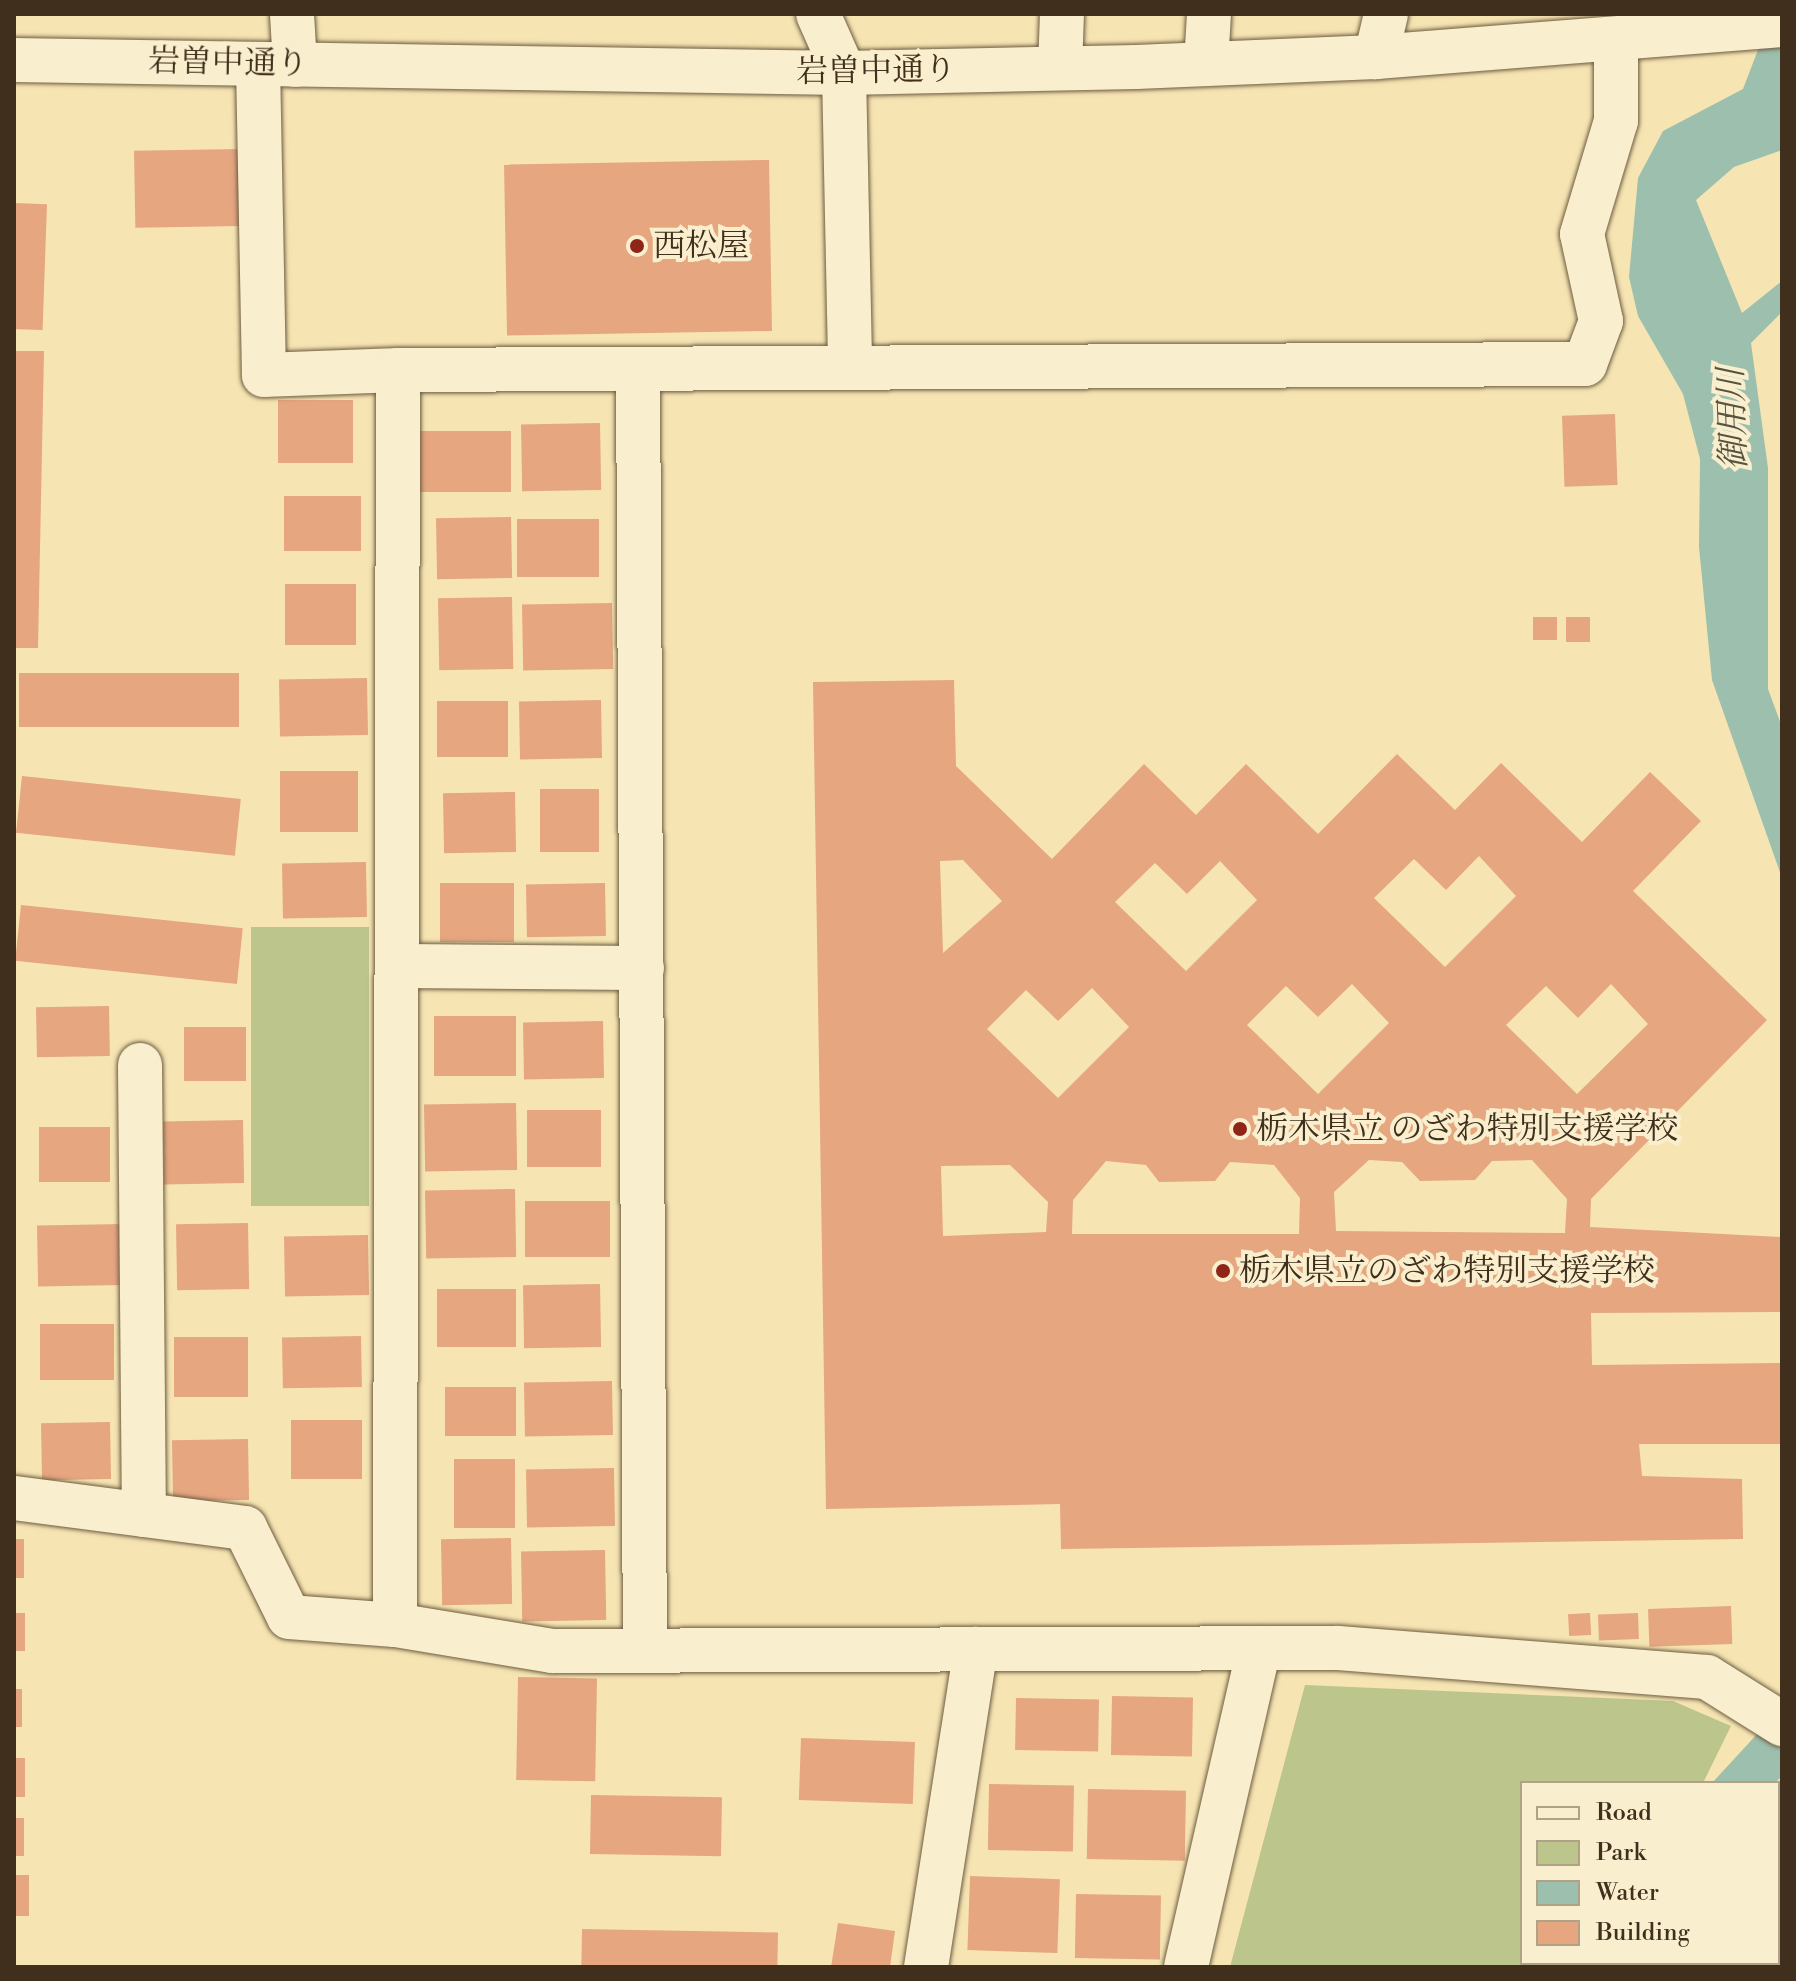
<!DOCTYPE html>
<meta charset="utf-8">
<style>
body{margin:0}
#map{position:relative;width:1796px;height:1981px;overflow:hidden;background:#f6e5b2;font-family:"Libre Bodoni","Noto Serif JP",serif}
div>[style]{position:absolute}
.green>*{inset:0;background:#bcc58c;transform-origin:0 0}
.water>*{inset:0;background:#9dbfad}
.building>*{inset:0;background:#e5a680;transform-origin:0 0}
.roads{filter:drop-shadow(0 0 2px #6e5c42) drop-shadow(0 0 2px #6e5c42)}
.minor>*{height:44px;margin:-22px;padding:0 22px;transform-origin:22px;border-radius:22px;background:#f9eecd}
.tertiary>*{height:44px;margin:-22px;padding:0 22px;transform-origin:22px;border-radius:22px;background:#f9eecd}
.dots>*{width:22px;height:22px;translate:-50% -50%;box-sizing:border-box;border:4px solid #f9eecd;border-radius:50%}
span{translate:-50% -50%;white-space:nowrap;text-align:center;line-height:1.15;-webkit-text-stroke:8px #f9eecd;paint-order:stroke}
.street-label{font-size:32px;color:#402f1c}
.poi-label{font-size:32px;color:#402f1c}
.left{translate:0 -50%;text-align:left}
.water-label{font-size:34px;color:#575340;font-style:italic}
.frame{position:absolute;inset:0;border:16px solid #402f1c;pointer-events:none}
.legend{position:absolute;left:1520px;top:1781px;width:260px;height:184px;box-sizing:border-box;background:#f9eecd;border:2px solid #afa286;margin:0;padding:10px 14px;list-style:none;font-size:24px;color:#402f1c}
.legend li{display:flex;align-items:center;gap:16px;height:40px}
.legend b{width:40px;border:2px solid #afa286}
</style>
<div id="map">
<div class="green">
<div style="left:369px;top:927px;width:279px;height:118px;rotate:90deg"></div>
<div style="clip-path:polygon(1305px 1685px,1673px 1701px,1731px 1726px,1703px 1783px,1522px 1783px,1522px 1963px,1616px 1967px,1230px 1967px)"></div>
</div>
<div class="water">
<div style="clip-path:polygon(1782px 14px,1782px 150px,1734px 167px,1696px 200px,1742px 313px,1782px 281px,1782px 312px,1751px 343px,1768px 468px,1768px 689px,1782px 727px,1782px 878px,1712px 680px,1699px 547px,1700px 459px,1683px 394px,1638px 316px,1629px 277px,1638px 178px,1663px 131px,1743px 89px,1761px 42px)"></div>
<div style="clip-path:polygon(1782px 1707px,1782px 1776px,1775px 1783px,1712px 1783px)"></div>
</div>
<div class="building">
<div style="left:239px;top:149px;width:77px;height:105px;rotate:89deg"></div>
<div style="left:769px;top:160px;width:171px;height:265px;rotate:89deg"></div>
<div style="left:14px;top:203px;width:33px;height:126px;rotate:2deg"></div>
<div style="clip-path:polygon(14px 351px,44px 351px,38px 648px,14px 648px)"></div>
<div style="left:353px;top:400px;width:63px;height:75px;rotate:90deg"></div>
<div style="left:1615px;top:414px;width:71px;height:53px;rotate:88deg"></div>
<div style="left:600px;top:423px;width:67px;height:79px;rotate:89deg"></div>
<div style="left:511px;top:431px;width:61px;height:93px;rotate:90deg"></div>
<div style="left:361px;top:496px;width:55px;height:77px;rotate:90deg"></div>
<div style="left:511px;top:517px;width:61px;height:75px;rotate:89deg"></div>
<div style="left:599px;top:519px;width:58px;height:82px;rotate:90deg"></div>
<div style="left:285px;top:584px;width:71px;height:61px"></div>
<div style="left:512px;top:597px;width:72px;height:74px;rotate:89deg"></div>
<div style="left:612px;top:603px;width:66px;height:90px;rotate:89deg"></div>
<div style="left:1533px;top:617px;width:24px;height:23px"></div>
<div style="left:1566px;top:617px;width:24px;height:25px"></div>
<div style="left:19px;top:673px;width:220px;height:54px"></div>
<div style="left:367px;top:678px;width:57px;height:88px;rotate:89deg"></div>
<div style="clip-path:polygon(evenodd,954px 680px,956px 766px,1052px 859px,1144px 764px,1196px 815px,1246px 764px,1318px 834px,1397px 754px,1455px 810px,1501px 763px,1582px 842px,1650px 772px,1701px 821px,1633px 891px,1767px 1020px,1591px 1199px,1590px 1227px,1782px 1237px,1782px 1312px,1591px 1313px,1592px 1365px,1782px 1363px,1782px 1444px,1639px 1444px,1642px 1476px,1742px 1479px,1743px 1539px,1061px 1549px,1060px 1504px,826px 1509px,813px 682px,954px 680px,1479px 856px,1516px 896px,1445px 967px,1374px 898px,1414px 859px,1446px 890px,1479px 856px,954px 680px,963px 860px,1002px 901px,943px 953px,940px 861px,963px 860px,954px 680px,1220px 861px,1257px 900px,1186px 971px,1115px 902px,1155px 863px,1187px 894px,1220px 861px,954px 680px,1352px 984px,1389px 1023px,1318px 1094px,1247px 1025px,1286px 986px,1318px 1017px,1352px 984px,954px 680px,1611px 984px,1648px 1024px,1577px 1094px,1506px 1025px,1546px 986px,1578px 1018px,1611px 984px,954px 680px,1092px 988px,1129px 1027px,1058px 1098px,987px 1029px,1026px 990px,1058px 1021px,1092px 988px,954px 680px,1369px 1160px,1402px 1162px,1420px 1181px,1475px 1180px,1492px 1161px,1532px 1160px,1567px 1199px,1565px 1233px,1336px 1231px,1334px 1192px,1369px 1160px,954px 680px,1106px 1161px,1146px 1165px,1159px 1182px,1215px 1181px,1230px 1162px,1274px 1165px,1300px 1198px,1299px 1234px,1072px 1234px,1073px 1200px,1106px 1161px,954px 680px,1010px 1165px,1048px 1202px,1046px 1232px,943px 1236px,941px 1166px,1010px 1165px)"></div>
<div style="left:601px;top:700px;width:58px;height:82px;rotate:89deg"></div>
<div style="left:508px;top:701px;width:56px;height:71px;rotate:90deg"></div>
<div style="left:280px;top:771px;width:78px;height:61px"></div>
<div style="left:22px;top:776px;width:220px;height:57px;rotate:6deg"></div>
<div style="left:540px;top:789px;width:59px;height:63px"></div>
<div style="left:515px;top:792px;width:60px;height:72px;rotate:89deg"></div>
<div style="left:366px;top:862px;width:55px;height:84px;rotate:89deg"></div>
<div style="left:514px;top:883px;width:59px;height:74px;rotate:90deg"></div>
<div style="left:605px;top:883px;width:53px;height:79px;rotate:89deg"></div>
<div style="left:21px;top:905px;width:223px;height:56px;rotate:6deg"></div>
<div style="left:109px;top:1006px;width:50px;height:73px;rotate:89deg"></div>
<div style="left:516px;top:1016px;width:60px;height:82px;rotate:90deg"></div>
<div style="left:603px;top:1021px;width:57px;height:80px;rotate:89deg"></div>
<div style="left:184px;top:1027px;width:62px;height:54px"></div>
<div style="left:516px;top:1103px;width:67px;height:92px;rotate:89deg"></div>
<div style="left:527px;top:1110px;width:74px;height:57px"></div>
<div style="left:243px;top:1120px;width:63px;height:80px;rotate:89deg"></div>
<div style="left:39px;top:1127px;width:71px;height:55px"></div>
<div style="left:515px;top:1189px;width:68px;height:90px;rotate:89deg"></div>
<div style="left:610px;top:1201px;width:56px;height:85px;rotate:90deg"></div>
<div style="left:248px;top:1223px;width:66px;height:72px;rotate:89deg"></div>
<div style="left:123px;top:1224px;width:61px;height:86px;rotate:89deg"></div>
<div style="left:368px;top:1235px;width:60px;height:84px;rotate:89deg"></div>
<div style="left:600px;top:1284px;width:63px;height:77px;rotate:89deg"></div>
<div style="left:516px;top:1289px;width:58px;height:79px;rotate:90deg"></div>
<div style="left:114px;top:1324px;width:56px;height:74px;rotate:90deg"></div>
<div style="left:361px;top:1336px;width:51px;height:79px;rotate:89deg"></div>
<div style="left:248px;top:1337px;width:60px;height:74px;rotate:90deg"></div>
<div style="left:612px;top:1381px;width:54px;height:88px;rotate:89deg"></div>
<div style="left:516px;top:1387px;width:49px;height:71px;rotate:90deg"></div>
<div style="left:291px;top:1420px;width:71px;height:59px"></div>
<div style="left:110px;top:1422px;width:57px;height:69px;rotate:89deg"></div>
<div style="left:248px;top:1439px;width:61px;height:76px;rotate:89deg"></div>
<div style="left:454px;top:1459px;width:61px;height:69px"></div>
<div style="left:614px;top:1468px;width:58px;height:88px;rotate:89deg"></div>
<div style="left:511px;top:1538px;width:66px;height:70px;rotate:89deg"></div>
<div style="left:14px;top:1539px;width:10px;height:39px"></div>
<div style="left:605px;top:1550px;width:70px;height:84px;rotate:89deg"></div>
<div style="left:1731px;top:1606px;width:38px;height:83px;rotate:88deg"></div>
<div style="left:14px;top:1613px;width:11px;height:38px"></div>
<div style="left:1590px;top:1613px;width:22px;height:22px;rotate:87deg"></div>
<div style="left:1638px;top:1613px;width:26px;height:40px;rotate:88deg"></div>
<div style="left:518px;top:1677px;width:79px;height:103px;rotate:1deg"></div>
<div style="left:14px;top:1689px;width:8px;height:38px"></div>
<div style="left:1112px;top:1696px;width:81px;height:59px;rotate:1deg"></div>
<div style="left:1016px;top:1698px;width:83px;height:52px;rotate:1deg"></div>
<div style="left:801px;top:1738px;width:114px;height:62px;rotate:2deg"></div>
<div style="left:14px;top:1758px;width:11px;height:39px"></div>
<div style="left:989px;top:1784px;width:85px;height:66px;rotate:1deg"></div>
<div style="left:1088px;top:1789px;width:98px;height:70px;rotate:1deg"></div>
<div style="left:591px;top:1795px;width:131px;height:59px;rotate:1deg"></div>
<div style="left:14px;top:1818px;width:10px;height:38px"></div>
<div style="left:14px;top:1875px;width:15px;height:41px"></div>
<div style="left:970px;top:1876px;width:90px;height:74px;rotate:2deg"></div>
<div style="left:1076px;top:1894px;width:85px;height:64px;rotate:1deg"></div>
<div style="clip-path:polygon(838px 1923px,895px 1931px,890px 1967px,831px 1967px)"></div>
<div style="left:582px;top:1929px;width:196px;height:38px;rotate:1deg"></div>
</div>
<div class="roads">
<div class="minor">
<div style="left:292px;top:14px;width:51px;rotate:86.6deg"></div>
<div style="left:818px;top:14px;width:64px;rotate:66.2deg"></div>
<div style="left:1376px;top:57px;width:44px;rotate:-76.9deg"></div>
<div style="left:258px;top:64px;width:311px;rotate:88.9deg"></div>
<div style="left:264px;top:375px;width:134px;rotate:-2.1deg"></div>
<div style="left:398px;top:370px;width:1255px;rotate:90.14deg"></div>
<div style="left:1206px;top:64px;width:50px;rotate:-86.6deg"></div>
<div style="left:1060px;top:68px;width:54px;rotate:-87.9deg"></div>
<div style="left:1585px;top:364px;width:46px;rotate:-69.6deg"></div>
<div style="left:1601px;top:321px;width:89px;rotate:-102.3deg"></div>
<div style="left:1582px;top:234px;width:118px;rotate:-73.3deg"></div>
<div style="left:1616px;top:121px;width:82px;rotate:-90deg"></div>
<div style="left:638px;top:369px;width:1282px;rotate:89.69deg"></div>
<div style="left:140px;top:1065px;width:450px;rotate:89.5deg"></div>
<div style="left:14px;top:1498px;width:233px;rotate:7.4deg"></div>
<div style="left:245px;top:1528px;width:99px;rotate:63.7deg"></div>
<div style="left:289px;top:1617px;width:106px;rotate:4.3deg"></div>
<div style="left:395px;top:1625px;width:159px;rotate:9.4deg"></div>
<div style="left:552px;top:1651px;width:786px;rotate:-0.22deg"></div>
<div style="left:1338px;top:1648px;width:370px;rotate:4.5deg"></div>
<div style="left:1707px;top:1677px;width:89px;rotate:32.1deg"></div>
<div style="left:926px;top:1967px;width:322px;rotate:-81.1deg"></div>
<div style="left:1186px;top:1967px;width:327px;rotate:-77.1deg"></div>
</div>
<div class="tertiary">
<div style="left:14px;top:60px;width:830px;rotate:0.9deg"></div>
<div style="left:844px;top:73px;width:292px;rotate:-1.2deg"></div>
<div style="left:1136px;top:67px;width:240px;rotate:-2.4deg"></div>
<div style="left:1376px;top:57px;width:407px;rotate:-4.5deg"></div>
<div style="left:844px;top:73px;width:294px;rotate:88.8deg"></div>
<div style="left:398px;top:370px;width:1187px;rotate:-0.29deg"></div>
<div style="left:397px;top:966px;width:245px;rotate:0.5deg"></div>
</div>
</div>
<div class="dots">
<div style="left:637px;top:246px;background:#8f2418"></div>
<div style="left:1240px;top:1129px;background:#8f2418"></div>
<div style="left:1223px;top:1271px;background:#8f2418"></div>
</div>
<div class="street-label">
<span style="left:228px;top:63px;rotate:1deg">岩曽中通り</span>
<span style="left:876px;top:71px;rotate:-1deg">岩曽中通り</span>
</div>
<div class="poi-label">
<span class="left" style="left:653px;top:246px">西松屋</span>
<span class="left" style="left:1256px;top:1129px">栃木県立 のざわ特別支援学校</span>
<span class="left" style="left:1239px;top:1271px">栃木県立のざわ特別支援学校</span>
</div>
<div class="water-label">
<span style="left:1734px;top:419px;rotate:-92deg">御用川</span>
</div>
<div class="frame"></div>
<ul class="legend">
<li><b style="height:10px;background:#f9eecd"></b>Road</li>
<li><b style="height:22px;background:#bcc58c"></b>Park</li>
<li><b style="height:22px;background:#9dbfad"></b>Water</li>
<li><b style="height:22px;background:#e5a680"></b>Building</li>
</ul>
</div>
